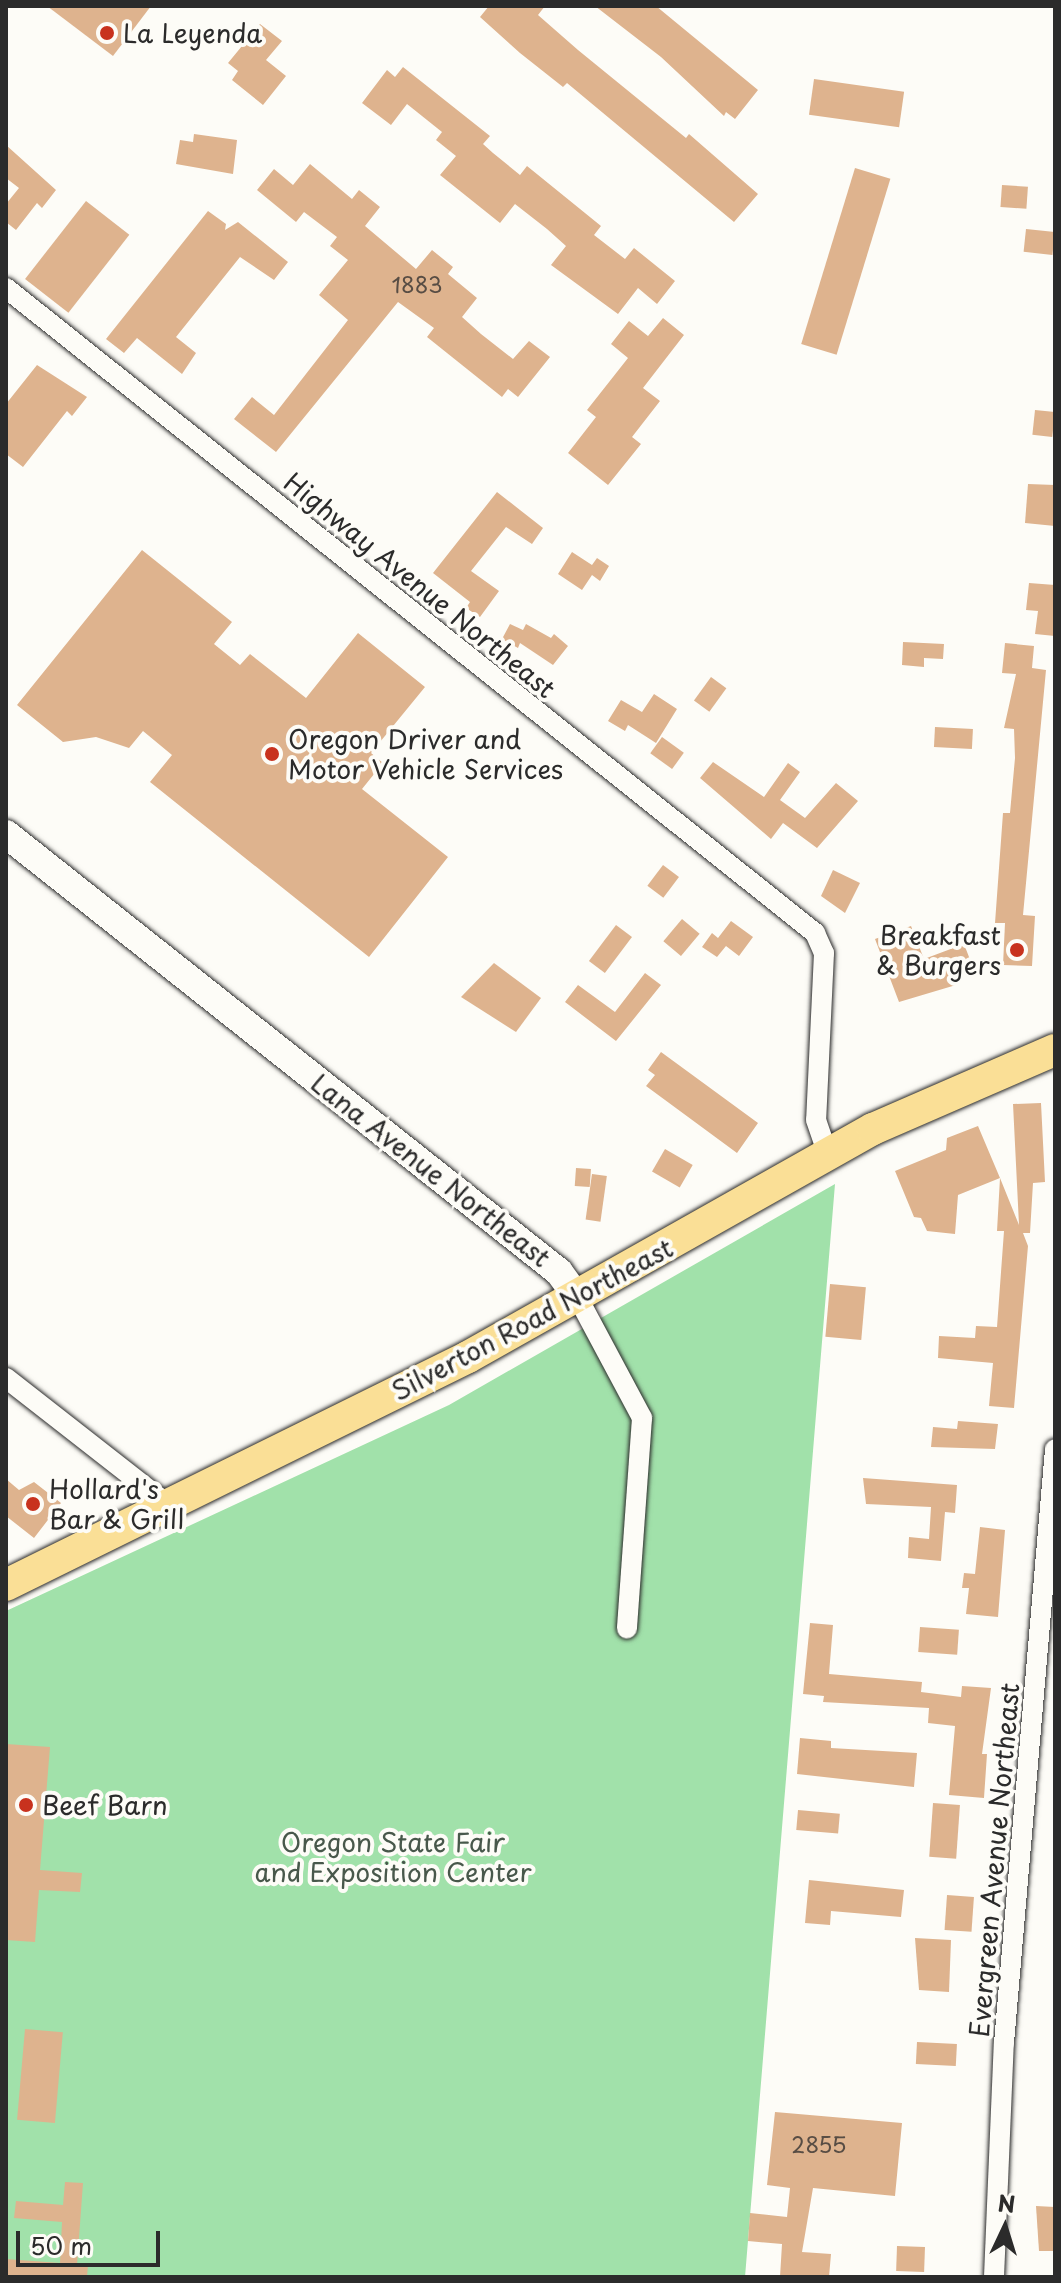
<!DOCTYPE html>
<style>
body{margin:0}
#map{position:relative;width:1061px;height:2283px;overflow:hidden;background:#fdfcf7;font-family:"Playpen Sans",sans-serif}
div>[style]{position:absolute}
.green>*{inset:0;background:#a1e1aa}
.building>*{inset:0;background:#deb38e;transform-origin:0 0}
.roads{filter:drop-shadow(0 0 2px #2b2b2b) drop-shadow(0 0 2px #2b2b2b)}
.street>*{height:20px;margin:-10px;padding:0 10px;transform-origin:10px;border-radius:10px;background:#fdfcf7}
.secondary>*{height:28px;margin:-14px;padding:0 14px;transform-origin:14px;border-radius:14px;background:#fdfcf7}
.primary>*{height:32px;margin:-16px;padding:0 16px;transform-origin:16px;border-radius:16px;background:#fadf96}
.dots>*{width:22px;height:22px;translate:-50% -50%;box-sizing:border-box;border:4px solid #fdfcf7;border-radius:50%}
span{translate:-50% -50%;white-space:nowrap;text-align:center;line-height:1.15;-webkit-text-stroke:8px #fdfcf7;paint-order:stroke}
.number-label{font-size:22px;color:#584d44}
.number-label span{-webkit-text-stroke-width:0}
.poi-label{font-size:26px;color:#2b2b2b}
.left{translate:0 -50%;text-align:left}
.right{translate:-100% -50%;text-align:right}
.street-label{font-size:26px;color:#2b2b2b}
.park-label{font-size:26px;color:#48584b}
.frame{position:absolute;inset:0;border:8px solid #2b2b2b;pointer-events:none}
.north{position:absolute;left:965px;top:2187px;width:80px;height:80px;-webkit-text-stroke:6px #fdfcf7;paint-order:stroke;rotate:4deg;font-size:22px;font-weight:700;line-height:32px;text-align:center;color:#2b2b2b}
.north::after{content:'';display:block;margin:auto;width:28px;height:36px;background:#2b2b2b;clip-path:polygon(50% 0,100% 100%,50% 72%,0 100%)}
.scale{position:absolute;left:16px;top:2231px;width:144px;height:36px;box-sizing:border-box;border:4px solid #2b2b2b;border-top:0;padding-left:10px;font-size:24px;line-height:28px;white-space:nowrap;color:#2b2b2b;-webkit-text-stroke:6px #fdfcf7;paint-order:stroke}
</style>
<div id="map">
<div class="green">
<div style="clip-path:polygon(835px 1184px,745px 2277px,6px 2277px,6px 1611px,449px 1405px)"></div>
</div>
<div class="building">
<div style="clip-path:polygon(47px 6px,151px 6px,113px 56px)"></div>
<div style="clip-path:polygon(489px 6px,545px 6px,538px 15px,578px 50px,686px 138px,689px 134px,758px 194px,734px 222px,567px 83px,563px 87px,520px 53px,480px 17px)"></div>
<div style="clip-path:polygon(595px 6px,656px 6px,758px 90px,735px 119px,726px 112px,724px 116px,661px 57px)"></div>
<div style="clip-path:polygon(260px 24px,282px 41px,266px 60px,286px 76px,263px 105px,232px 80px,238px 71px,228px 63px)"></div>
<div style="clip-path:polygon(403px 67px,490px 136px,483px 144px,493px 153px,520px 175px,527px 166px,601px 226px,594px 235px,625px 259px,634px 248px,675px 281px,657px 304px,638px 288px,618px 314px,551px 265px,566px 246px,547px 229px,515px 204px,500px 223px,440px 175px,456px 156px,436px 140px,442px 132px,407px 104px,391px 125px,362px 103px,387px 70px,395px 77px)"></div>
<div style="left:814px;top:79px;width:91px;height:36px;rotate:8deg"></div>
<div style="clip-path:polygon(194px 134px,237px 140px,233px 174px,176px 164px,180px 140px,193px 142px)"></div>
<div style="clip-path:polygon(6px 145px,56px 190px,42px 208px,37px 203px,16px 230px,6px 222px,6px 204px,19px 188px,6px 178px)"></div>
<div style="clip-path:polygon(310px 164px,352px 199px,359px 190px,380px 207px,365px 226px,416px 269px,432px 250px,453px 267px,448px 274px,477px 298px,462px 317px,481px 334px,513px 359px,529px 341px,550px 357px,518px 397px,508px 389px,502px 397px,427px 337px,434px 328px,398px 302px,276px 452px,234px 419px,252px 397px,274px 415px,348px 320px,319px 295px,348px 260px,330px 246px,337px 237px,304px 212px,296px 222px,257px 190px,274px 169px,293px 185px)"></div>
<div style="left:855px;top:168px;width:37px;height:184px;rotate:17deg"></div>
<div style="left:1002px;top:185px;width:26px;height:22px;rotate:4deg"></div>
<div style="left:86px;top:201px;width:55px;height:99px;rotate:38deg"></div>
<div style="clip-path:polygon(208px 211px,226px 224px,225px 230px,238px 222px,288px 262px,274px 280px,240px 257px,176px 337px,196px 353px,182px 374px,137px 338px,124px 353px,106px 339px)"></div>
<div style="left:1026px;top:229px;width:29px;height:23px;rotate:6deg"></div>
<div style="clip-path:polygon(663px 318px,684px 335px,643px 388px,660px 401px,632px 437px,641px 444px,608px 485px,568px 453px,596px 417px,587px 410px,628px 358px,611px 344px,629px 321px,648px 336px)"></div>
<div style="clip-path:polygon(37px 365px,87px 397px,72px 416px,67px 411px,23px 467px,6px 454px,6px 404px)"></div>
<div style="left:1035px;top:410px;width:20px;height:25px;rotate:6deg"></div>
<div style="clip-path:polygon(1028px 484px,1055px 485px,1055px 526px,1025px 523px)"></div>
<div style="clip-path:polygon(497px 492px,543px 528px,532px 544px,506px 527px,471px 571px,499px 591px,480px 617px,466px 608px,470px 602px,433px 573px)"></div>
<div style="clip-path:polygon(142px 550px,232px 622px,214px 644px,240px 665px,250px 654px,306px 698px,358px 633px,425px 687px,371px 753px,383px 763px,362px 789px,448px 857px,369px 957px,150px 782px,172px 755px,143px 731px,129px 748px,96px 737px,63px 742px,17px 705px)"></div>
<div style="clip-path:polygon(572px 552px,592px 565px,597px 558px,609px 566px,600px 581px,592px 575px,582px 590px,558px 574px)"></div>
<div style="clip-path:polygon(1029px 583px,1055px 585px,1055px 636px,1035px 634px,1038px 611px,1026px 610px)"></div>
<div style="clip-path:polygon(510px 624px,523px 630px,526px 624px,551px 638px,554px 634px,568px 646px,553px 665px,520px 643px,518px 648px,502px 639px)"></div>
<div style="clip-path:polygon(903px 642px,944px 644px,943px 659px,924px 658px,924px 667px,902px 665px)"></div>
<div style="clip-path:polygon(1005px 643px,1034px 646px,1032px 668px,1046px 670px,1023px 915px,1035px 916px,1032px 966px,1003px 965px,1005px 923px,995px 923px,1003px 813px,1010px 813px,1015px 758px,1014px 729px,1004px 728px,1016px 674px,1002px 673px)"></div>
<div style="left:711px;top:677px;width:19px;height:29px;rotate:36deg"></div>
<div style="clip-path:polygon(654px 694px,677px 709px,656px 743px,628px 725px,625px 731px,608px 721px,621px 700px,642px 712px)"></div>
<div style="left:935px;top:727px;width:38px;height:20px;rotate:3deg"></div>
<div style="left:662px;top:737px;width:27px;height:20px;rotate:36deg"></div>
<div style="clip-path:polygon(713px 762px,764px 797px,788px 763px,800px 772px,780px 800px,805px 818px,836px 783px,858px 801px,817px 848px,783px 823px,771px 839px,700px 778px)"></div>
<div style="left:663px;top:865px;width:20px;height:26px;rotate:37deg"></div>
<div style="clip-path:polygon(833px 870px,860px 883px,845px 913px,821px 896px)"></div>
<div style="left:682px;top:919px;width:23px;height:29px;rotate:40deg"></div>
<div style="clip-path:polygon(731px 921px,753px 937px,739px 956px,726px 946px,717px 957px,702px 947px,712px 933px,718px 938px)"></div>
<div style="left:616px;top:925px;width:20px;height:45px;rotate:37deg"></div>
<div style="clip-path:polygon(911px 926px,924px 959px,964px 944px,974px 970px,953px 978px,956px 985px,899px 1002px,875px 939px)"></div>
<div style="clip-path:polygon(494px 963px,541px 998px,516px 1032px,461px 997px)"></div>
<div style="clip-path:polygon(645px 973px,661px 985px,616px 1041px,565px 1002px,578px 985px,615px 1012px)"></div>
<div style="clip-path:polygon(661px 1052px,758px 1123px,737px 1153px,646px 1086px,655px 1075px,648px 1070px)"></div>
<div style="clip-path:polygon(1041px 1103px,1045px 1182px,1033px 1183px,1030px 1233px,1023px 1233px,1028px 1246px,1014px 1408px,989px 1406px,993px 1363px,938px 1358px,939px 1336px,975px 1338px,976px 1326px,997px 1327px,1004px 1231px,997px 1231px,1000px 1178px,1019px 1225px,1013px 1104px)"></div>
<div style="clip-path:polygon(978px 1126px,1000px 1178px,958px 1195px,955px 1234px,927px 1231px,921px 1218px,914px 1217px,895px 1171px,946px 1150px,947px 1138px)"></div>
<div style="left:665px;top:1149px;width:32px;height:26px;rotate:30deg"></div>
<div style="left:576px;top:1168px;width:15px;height:18px;rotate:4deg"></div>
<div style="left:592px;top:1174px;width:15px;height:46px;rotate:8deg"></div>
<div style="left:830px;top:1284px;width:36px;height:53px;rotate:5deg"></div>
<div style="clip-path:polygon(958px 1421px,998px 1424px,995px 1449px,931px 1447px,933px 1427px,957px 1429px)"></div>
<div style="clip-path:polygon(863px 1478px,957px 1485px,955px 1513px,945px 1512px,941px 1561px,908px 1558px,909px 1537px,929px 1539px,931px 1507px,866px 1504px)"></div>
<div style="clip-path:polygon(6px 1479px,19px 1490px,34px 1482px,61px 1503px,34px 1538px,6px 1516px)"></div>
<div style="clip-path:polygon(980px 1527px,1005px 1530px,998px 1617px,966px 1614px,969px 1588px,962px 1588px,964px 1573px,975px 1574px)"></div>
<div style="clip-path:polygon(810px 1623px,833px 1625px,829px 1674px,922px 1682px,921px 1692px,961px 1697px,962px 1686px,991px 1688px,982px 1754px,987px 1754px,984px 1798px,949px 1795px,955px 1726px,928px 1723px,929px 1708px,823px 1702px,824px 1696px,803px 1694px)"></div>
<div style="left:920px;top:1627px;width:39px;height:25px;rotate:4deg"></div>
<div style="clip-path:polygon(800px 1738px,831px 1741px,831px 1748px,917px 1753px,914px 1787px,797px 1774px)"></div>
<div style="clip-path:polygon(6px 1744px,50px 1747px,40px 1870px,82px 1873px,80px 1892px,39px 1890px,35px 1942px,6px 1940px)"></div>
<div style="left:933px;top:1803px;width:27px;height:54px;rotate:4deg"></div>
<div style="left:798px;top:1810px;width:42px;height:20px;rotate:5deg"></div>
<div style="clip-path:polygon(809px 1880px,904px 1890px,901px 1917px,831px 1911px,830px 1925px,805px 1923px)"></div>
<div style="left:947px;top:1895px;width:27px;height:35px;rotate:4deg"></div>
<div style="clip-path:polygon(915px 1938px,951px 1940px,949px 1992px,919px 1990px)"></div>
<div style="left:25px;top:2029px;width:38px;height:91px;rotate:5deg"></div>
<div style="left:917px;top:2042px;width:40px;height:22px;rotate:3deg"></div>
<div style="clip-path:polygon(775px 2112px,902px 2123px,895px 2196px,813px 2188px,802px 2252px,831px 2254px,829px 2277px,780px 2277px,782px 2244px,748px 2241px,750px 2213px,787px 2217px,790px 2188px,767px 2185px)"></div>
<div style="clip-path:polygon(65px 2182px,83px 2183px,77px 2265px,88px 2265px,87px 2277px,6px 2277px,6px 2259px,60px 2263px,62px 2222px,14px 2218px,16px 2201px,63px 2205px)"></div>
<div style="clip-path:polygon(1036px 2206px,1055px 2207px,1055px 2251px,1039px 2251px)"></div>
<div style="left:897px;top:2246px;width:28px;height:25px;rotate:2deg"></div>
</div>
<div class="roads">
<div class="street">
<div style="left:6px;top:288px;width:1035px;rotate:38.56deg"></div>
<div style="left:815px;top:933px;width:22px;rotate:66deg"></div>
<div style="left:824px;top:953px;width:167px;rotate:92.7deg"></div>
<div style="left:816px;top:1120px;width:34px;rotate:71deg"></div>
<div style="left:578px;top:1298px;width:136px;rotate:61.9deg"></div>
<div style="left:642px;top:1418px;width:211px;rotate:94.1deg"></div>
<div style="left:6px;top:1378px;width:204px;rotate:38deg"></div>
<div style="left:994px;top:2277px;width:234px;rotate:-87.6deg"></div>
<div style="left:1004px;top:2043px;width:596px;rotate:-85.09deg"></div>
</div>
<div class="secondary">
<div style="left:6px;top:834px;width:705px;rotate:38.38deg"></div>
<div style="left:559px;top:1272px;width:32px;rotate:54deg"></div>
</div>
<div class="primary">
<div style="left:6px;top:1585px;width:515px;rotate:-26.27deg"></div>
<div style="left:468px;top:1357px;width:465px;rotate:-29.4deg"></div>
<div style="left:873px;top:1129px;width:198px;rotate:-23.5deg"></div>
</div>
</div>
<div class="dots">
<div style="left:107px;top:33px;background:#c8321e"></div>
<div style="left:272px;top:754px;background:#c8321e"></div>
<div style="left:1017px;top:950px;background:#c8321e"></div>
<div style="left:33px;top:1504px;background:#c8321e"></div>
<div style="left:26px;top:1805px;background:#c8321e"></div>
</div>
<div class="number-label">
<span style="left:417px;top:284px">1883</span>
<span style="left:819px;top:2144px">2855</span>
</div>
<div class="poi-label">
<span class="left" style="left:123px;top:33px">La Leyenda</span>
<span class="left" style="left:288px;top:754px">Oregon Driver and<br>Motor Vehicle Services</span>
<span class="right" style="left:1001px;top:950px">Breakfast<br>&amp; Burgers</span>
<span class="left" style="left:49px;top:1504px">Hollard's<br>Bar &amp; Grill</span>
<span class="left" style="left:42px;top:1805px">Beef Barn</span>
</div>
<div class="street-label">
<span style="left:420px;top:585px;rotate:39deg">Highway Avenue Northeast</span>
<span style="left:431px;top:1170px;rotate:38deg">Lana Avenue Northeast</span>
<span style="left:532px;top:1319px;rotate:-28deg">Silverton Road Northeast</span>
<span style="left:994px;top:1860px;rotate:-85deg">Evergreen Avenue Northeast</span>
</div>
<div class="park-label">
<span style="left:393px;top:1857px">Oregon State Fair<br>and Exposition Center</span>
</div>
<div class="frame"></div>
<div class="north">N</div>
<div class="scale">50 m</div>
</div>
